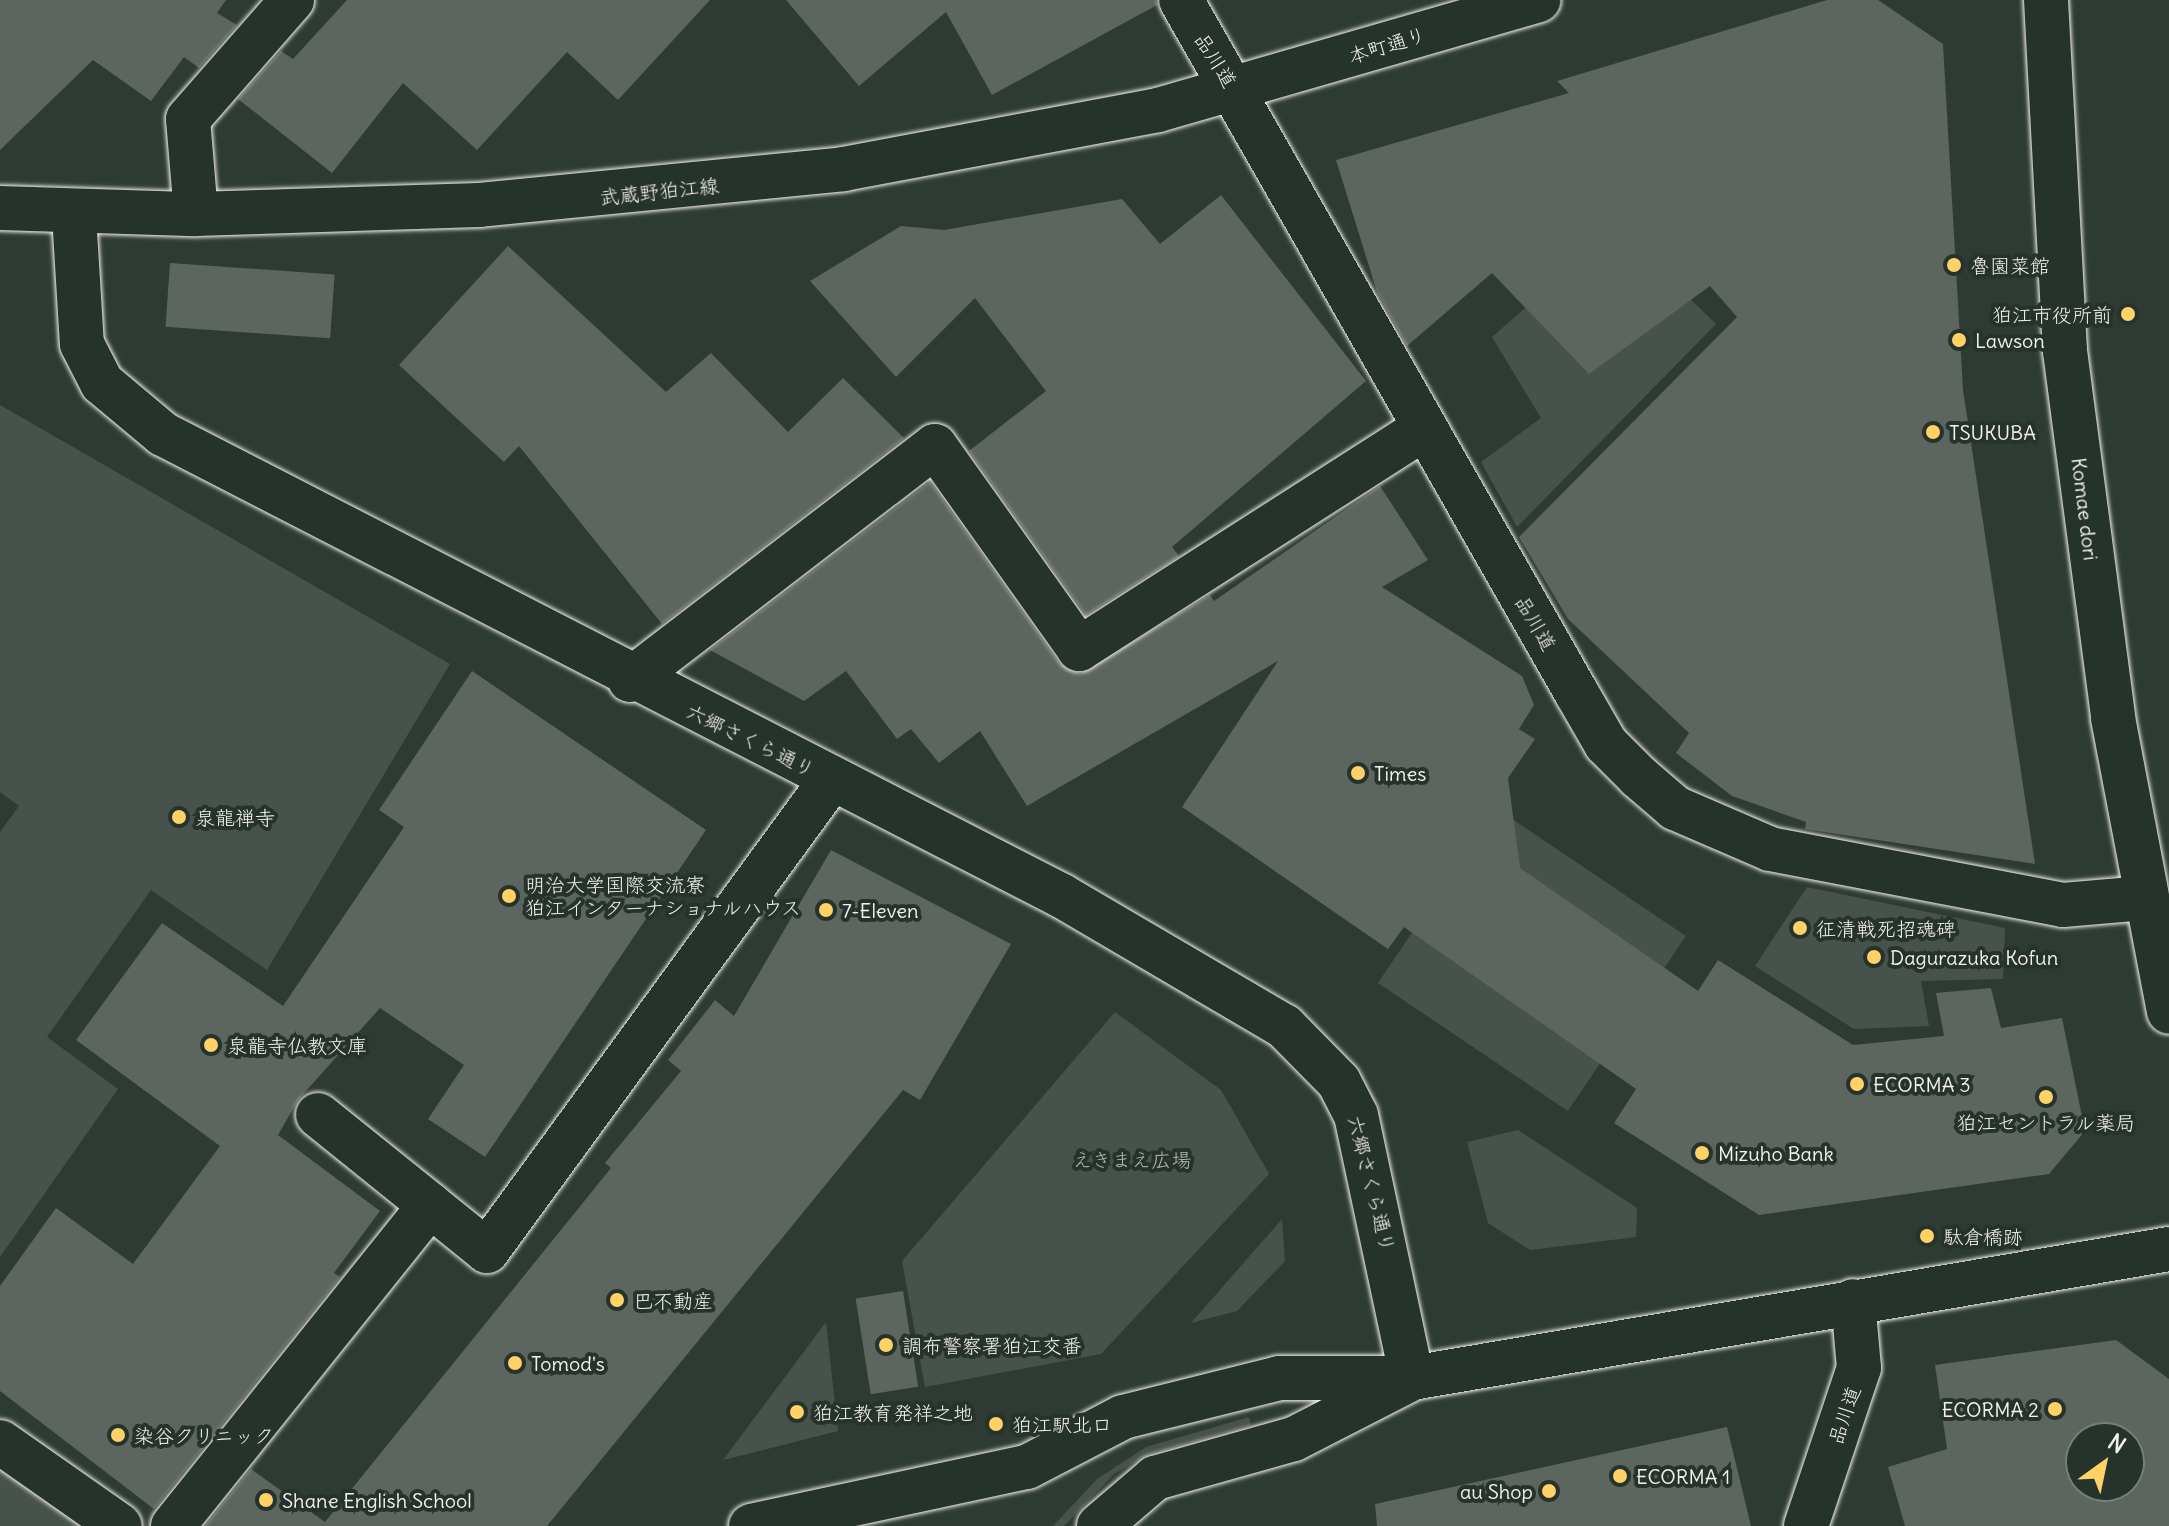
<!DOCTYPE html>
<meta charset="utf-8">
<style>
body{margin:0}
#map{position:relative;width:2169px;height:1526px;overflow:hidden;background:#2e3b34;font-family:Delius,"Klee One",sans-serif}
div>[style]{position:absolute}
.green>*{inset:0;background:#48524c;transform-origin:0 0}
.building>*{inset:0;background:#5c655e;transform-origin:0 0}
.roads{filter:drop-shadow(0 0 2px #f4f1e8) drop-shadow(0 0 2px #f4f1e8)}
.minor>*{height:44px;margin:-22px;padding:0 22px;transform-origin:22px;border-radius:22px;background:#26332d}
.major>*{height:44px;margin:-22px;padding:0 22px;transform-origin:22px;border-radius:22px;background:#26332d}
.dots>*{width:22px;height:22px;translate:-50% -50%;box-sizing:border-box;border:4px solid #26332d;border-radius:50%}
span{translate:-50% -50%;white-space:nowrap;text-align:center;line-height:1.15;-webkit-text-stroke:8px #26332d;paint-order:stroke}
.street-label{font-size:20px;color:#f4f1e8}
.poi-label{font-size:20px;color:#f4f1e8}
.left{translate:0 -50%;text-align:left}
.right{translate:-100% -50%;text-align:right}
.park-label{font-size:20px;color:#b8b9b1}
.north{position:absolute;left:2065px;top:1422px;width:80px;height:80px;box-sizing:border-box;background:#26332d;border:2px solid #787f78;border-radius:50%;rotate:33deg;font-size:22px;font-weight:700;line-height:32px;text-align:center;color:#f4f1e8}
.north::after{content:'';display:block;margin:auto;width:28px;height:36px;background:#ffd166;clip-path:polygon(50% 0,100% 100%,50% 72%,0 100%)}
</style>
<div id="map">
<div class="green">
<div style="clip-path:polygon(1573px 266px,1683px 292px,1716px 324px,1517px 527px,1481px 462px,1541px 418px,1492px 337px)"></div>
<div style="clip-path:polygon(0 405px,450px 664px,267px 970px,151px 890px,47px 1037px,118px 1089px,0 1257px,0 832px,19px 806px,0 792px)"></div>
<div style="left:1496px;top:808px;width:229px;height:211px;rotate:34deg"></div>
<div style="clip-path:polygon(1807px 887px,2005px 928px,2003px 979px,1921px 981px,1929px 1026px,1854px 1029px,1755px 966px)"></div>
<div style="clip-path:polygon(1115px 1012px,1221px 1090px,1269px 1174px,1101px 1354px,925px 1387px,902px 1261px)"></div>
<div style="clip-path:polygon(1518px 1130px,1637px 1208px,1636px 1237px,1530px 1250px,1488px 1223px,1467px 1142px)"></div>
<div style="clip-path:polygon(1282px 1219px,1285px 1261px,1237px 1311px,1191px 1323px)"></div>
<div style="clip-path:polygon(826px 1322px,838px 1431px,723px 1460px)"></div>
<div style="clip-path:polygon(1249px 1417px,1251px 1425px,1149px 1454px,1114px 1474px,1064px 1526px,1053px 1526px,1097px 1479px,1146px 1447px)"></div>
<div style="clip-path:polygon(0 1442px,120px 1526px,0 1526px)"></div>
</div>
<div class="building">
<div style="clip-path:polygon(0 0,226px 0,217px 13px,237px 25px,199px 68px,184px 57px,151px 101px,93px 60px,0 150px)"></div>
<div style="clip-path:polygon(347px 0,710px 0,618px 100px,567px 52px,477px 150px,403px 83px,332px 173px,238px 99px,281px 51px,293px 59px)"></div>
<div style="clip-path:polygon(786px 0,1156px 0,1157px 5px,992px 95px,946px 12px,859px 86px)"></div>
<div style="clip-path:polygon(1827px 0,1878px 0,1943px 44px,1963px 390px,2035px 864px,1805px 829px,1806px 822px,1732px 796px,1676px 753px,1689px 733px,1568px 619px,1519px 537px,1737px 317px,1710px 286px,1589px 374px,1492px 273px,1407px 346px,1377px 292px,1336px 160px,1569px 93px,1557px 81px)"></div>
<div style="clip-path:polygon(1221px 195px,1366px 381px,1172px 547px,1179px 556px,1086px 615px,969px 451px,1046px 391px,975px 298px,896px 377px,810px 281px,901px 226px,944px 230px,1122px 199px,1160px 244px)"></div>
<div style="clip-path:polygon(508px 246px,666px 392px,711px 353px,788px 432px,843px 378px,904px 438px,662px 624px,519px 446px,504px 462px,399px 365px)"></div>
<div style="left:170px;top:263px;width:165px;height:64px;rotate:4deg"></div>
<div style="clip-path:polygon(930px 482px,1059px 663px,1080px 674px,1210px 595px,1214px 601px,1380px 486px,1428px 560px,1382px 587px,1522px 676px,1534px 705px,1519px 729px,1535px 739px,1508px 778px,1520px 868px,1698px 991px,1718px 960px,1853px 1045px,1944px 1036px,1936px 993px,1991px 988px,2001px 1028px,2062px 1018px,2085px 1131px,2049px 1174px,1759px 1215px,1614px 1123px,1636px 1089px,1404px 927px,1388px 949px,1182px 807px,1278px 661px,1027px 806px,980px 731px,939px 763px,911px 729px,897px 739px,846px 671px,804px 701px,710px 650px)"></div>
<div style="clip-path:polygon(472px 671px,706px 830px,485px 1157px,428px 1119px,464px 1065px,380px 1008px,298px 1100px,278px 1135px,380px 1211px,334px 1273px,340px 1277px,154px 1509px,0 1391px,0 1286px,56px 1208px,133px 1264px,220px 1146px,76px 1040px,162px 923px,283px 1006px,404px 827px,379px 810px)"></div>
<div style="clip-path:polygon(831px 850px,1011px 944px,920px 1100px,903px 1090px,547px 1526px,205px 1526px,251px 1469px,325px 1522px,611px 1168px,605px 1163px,681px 1071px,668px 1060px,715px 1000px,734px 1016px)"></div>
<div style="left:903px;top:1291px;width:97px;height:48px;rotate:81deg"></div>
<div style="clip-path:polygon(evenodd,2116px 1340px,2169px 1379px,2169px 1526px,1905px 1526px,1888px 1467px,1947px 1449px,1935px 1365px,2116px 1340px,2081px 1438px,2129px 1438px,2129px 1486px,2081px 1486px,2081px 1438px)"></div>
<div style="clip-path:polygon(1727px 1427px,1751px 1526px,1377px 1526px,1375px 1504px)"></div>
</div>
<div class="roads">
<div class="minor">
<div style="left:1181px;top:0;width:797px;rotate:60.28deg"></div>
<div style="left:1576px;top:692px;width:60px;rotate:60deg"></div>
<div style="left:1606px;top:744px;width:47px;rotate:45deg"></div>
<div style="left:1639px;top:777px;width:48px;rotate:40.7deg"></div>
<div style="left:1675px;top:808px;width:103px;rotate:23.3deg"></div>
<div style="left:1770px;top:849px;width:298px;rotate:10.8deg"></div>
<div style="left:2063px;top:905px;width:82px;rotate:-4.9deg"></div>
<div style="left:196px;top:214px;width:95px;rotate:-94.8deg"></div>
<div style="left:188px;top:119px;width:158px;rotate:-48.8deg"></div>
<div style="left:74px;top:215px;width:129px;rotate:86.5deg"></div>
<div style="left:82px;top:344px;width:44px;rotate:62.9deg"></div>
<div style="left:102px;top:383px;width:80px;rotate:39.9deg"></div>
<div style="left:163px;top:434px;width:1011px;rotate:27.2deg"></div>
<div style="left:1062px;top:896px;width:257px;rotate:30.4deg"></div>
<div style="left:1284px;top:1026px;width:78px;rotate:45.5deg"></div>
<div style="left:1339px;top:1082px;width:37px;rotate:63deg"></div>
<div style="left:1356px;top:1115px;width:269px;rotate:78deg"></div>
<div style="left:630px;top:680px;width:384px;rotate:-37.5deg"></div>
<div style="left:935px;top:446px;width:249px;rotate:54.6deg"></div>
<div style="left:1079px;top:649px;width:407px;rotate:-32.6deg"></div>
<div style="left:318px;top:1115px;width:144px;rotate:38.8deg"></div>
<div style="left:0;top:1442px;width:146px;rotate:35deg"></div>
<div style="left:173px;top:1526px;width:411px;rotate:-51.3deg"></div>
<div style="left:430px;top:1205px;width:73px;rotate:38.9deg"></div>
<div style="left:487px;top:1251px;width:583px;rotate:-53.86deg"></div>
<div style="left:751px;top:1526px;width:282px;rotate:-12.1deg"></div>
<div style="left:1027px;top:1467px;width:108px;rotate:-27.5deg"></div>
<div style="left:1123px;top:1417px;width:161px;rotate:-14deg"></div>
<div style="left:1279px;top:1378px;width:133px"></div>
<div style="left:1412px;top:1378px;width:768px;rotate:-9.67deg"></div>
<div style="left:1099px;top:1526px;width:74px;rotate:-40.6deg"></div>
<div style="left:1155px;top:1478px;width:144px;rotate:-15.7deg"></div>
<div style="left:1294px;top:1439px;width:127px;rotate:-27.2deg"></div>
<div style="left:1806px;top:1526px;width:167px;rotate:-71.5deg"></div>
<div style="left:1859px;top:1368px;width:67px;rotate:-95.1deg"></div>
</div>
<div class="major">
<div style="left:2046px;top:0;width:352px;rotate:86.9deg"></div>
<div style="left:2065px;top:351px;width:370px;rotate:82.5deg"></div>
<div style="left:2113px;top:718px;width:299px;rotate:79.2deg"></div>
<div style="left:0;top:208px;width:196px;rotate:1.8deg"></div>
<div style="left:196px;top:214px;width:283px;rotate:-1.8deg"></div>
<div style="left:479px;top:205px;width:366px;rotate:-5.6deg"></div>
<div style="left:843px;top:169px;width:320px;rotate:-10.6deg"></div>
<div style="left:1158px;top:110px;width:396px;rotate:-16.1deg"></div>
</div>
</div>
<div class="dots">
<div style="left:1954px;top:265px;background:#ffd166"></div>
<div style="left:2128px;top:314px;background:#ffd166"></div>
<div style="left:1959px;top:340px;background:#ffd166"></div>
<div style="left:1933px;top:432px;background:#ffd166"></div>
<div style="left:1358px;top:773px;background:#ffd166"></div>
<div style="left:179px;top:817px;background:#ffd166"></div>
<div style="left:509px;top:896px;background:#ffd166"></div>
<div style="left:826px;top:910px;background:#ffd166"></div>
<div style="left:1800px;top:928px;background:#ffd166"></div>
<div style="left:1874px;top:957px;background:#ffd166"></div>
<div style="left:211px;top:1045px;background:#ffd166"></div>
<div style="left:1857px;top:1084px;background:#ffd166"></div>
<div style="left:2046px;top:1097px;background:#ffd166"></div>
<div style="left:1702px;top:1153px;background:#ffd166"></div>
<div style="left:1927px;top:1236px;background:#ffd166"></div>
<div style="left:617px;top:1300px;background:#ffd166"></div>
<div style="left:886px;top:1345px;background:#ffd166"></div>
<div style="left:515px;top:1363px;background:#ffd166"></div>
<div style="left:2055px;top:1409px;background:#ffd166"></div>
<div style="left:797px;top:1412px;background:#ffd166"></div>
<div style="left:996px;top:1424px;background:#ffd166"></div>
<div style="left:118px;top:1435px;background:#ffd166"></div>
<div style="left:1620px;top:1476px;background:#ffd166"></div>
<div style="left:1549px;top:1491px;background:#ffd166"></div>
<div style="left:266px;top:1500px;background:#ffd166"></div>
</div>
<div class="street-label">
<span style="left:1387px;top:45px;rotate:-17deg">本町通り</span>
<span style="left:1216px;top:60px;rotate:58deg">品川道</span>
<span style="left:659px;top:191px;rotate:-6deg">武蔵野狛江線</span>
<span style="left:2085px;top:509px;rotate:83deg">Komae dori</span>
<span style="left:1536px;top:623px;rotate:60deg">品川道</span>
<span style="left:751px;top:740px;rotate:26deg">六郷さくら通り</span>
<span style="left:1372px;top:1184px;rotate:76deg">六郷さくら通り</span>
<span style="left:1844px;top:1415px;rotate:-71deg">品川道</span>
</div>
<div class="poi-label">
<span class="left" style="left:1970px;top:265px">魯園菜館</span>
<span class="right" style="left:2112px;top:314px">狛江市役所前</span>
<span class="left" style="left:1975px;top:340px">Lawson</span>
<span class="left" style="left:1949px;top:432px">TSUKUBA</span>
<span class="left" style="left:1374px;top:773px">Times</span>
<span class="left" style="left:195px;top:817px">泉龍禅寺</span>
<span class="left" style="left:525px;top:896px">明治大学国際交流寮<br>狛江インターナショナルハウス</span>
<span class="left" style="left:842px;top:910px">7-Eleven</span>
<span class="left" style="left:1816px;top:928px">征清戦死招魂碑</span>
<span class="left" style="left:1890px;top:957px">Dagurazuka Kofun</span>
<span class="left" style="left:227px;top:1045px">泉龍寺仏教文庫</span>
<span class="left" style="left:1873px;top:1084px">ECORMA 3</span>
<span style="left:2046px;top:1122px">狛江セントラル薬局</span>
<span class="left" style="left:1718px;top:1153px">Mizuho Bank</span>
<span class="left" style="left:1943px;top:1236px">駄倉橋跡</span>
<span class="left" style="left:633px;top:1300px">巴不動産</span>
<span class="left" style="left:902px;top:1345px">調布警察署狛江交番</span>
<span class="left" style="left:531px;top:1363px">Tomod's</span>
<span class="right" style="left:2039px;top:1409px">ECORMA 2</span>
<span class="left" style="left:813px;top:1412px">狛江教育発祥之地</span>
<span class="left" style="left:1012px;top:1424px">狛江駅北口</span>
<span class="left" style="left:134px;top:1435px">染谷クリニック</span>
<span class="left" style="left:1636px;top:1476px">ECORMA 1</span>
<span class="right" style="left:1533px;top:1491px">au Shop</span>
<span class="left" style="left:282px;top:1500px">Shane English School</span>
</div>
<div class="park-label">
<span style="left:1132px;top:1159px">えきまえ広場</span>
</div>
<div class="north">N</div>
</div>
